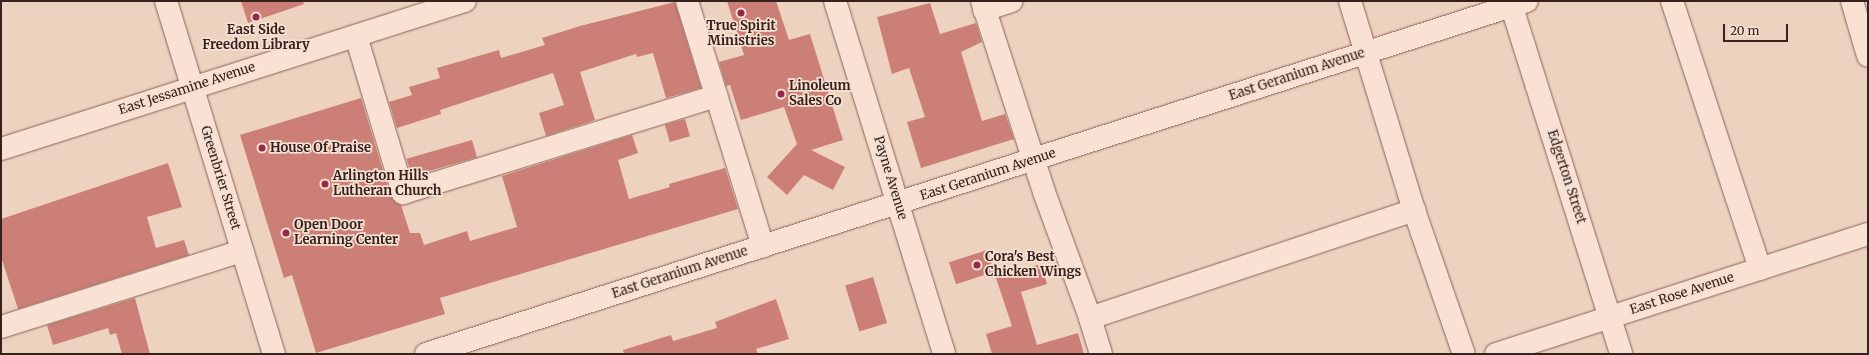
<!DOCTYPE html>
<style>
body{margin:0}
#map{position:relative;width:1869px;height:355px;overflow:hidden;background:#eed2c0;font-family:Merriweather,serif}
div>[style]{position:absolute}
.building>*{inset:0;background:#cc7f76;transform-origin:0 0}
.roads{filter:drop-shadow(0 0 1px #876358) drop-shadow(0 0 1px #876358)}
.minor>*{height:22px;margin:-11px;padding:0 11px;transform-origin:11px;border-radius:11px;background:#f9e2d3}
.dots>*{width:11px;height:11px;translate:-50% -50%;box-sizing:border-box;border:2px solid #f5dfd0;border-radius:50%}
span{translate:-50% -50%;white-space:nowrap;text-align:center;line-height:1.15;-webkit-text-stroke:3.5px #f5dfd0;paint-order:stroke}
.poi-label{font-size:13px;color:#37211d;font-weight:700}
.left{translate:0 -50%;text-align:left}
.street-label{font-size:13px;color:#37211d}
.frame{position:absolute;inset:0;border:2px solid #37211d;pointer-events:none}
.scale{position:absolute;left:1723px;top:24px;width:65px;height:18px;box-sizing:border-box;border:2px solid #37211d;border-top:0;padding-left:5px;font-size:12px;line-height:14px;white-space:nowrap;color:#37211d;-webkit-text-stroke:3px #f5dfd0;paint-order:stroke}
</style>
<div id="map">
<div class="building">
<div style="clip-path:polygon(241px 1px,303px 1px,304px 4px,248px 23px)"></div>
<div style="clip-path:polygon(727px 1px,776px 1px,789px 40px,810px 34px,843px 140px,811px 150px,845px 167px,833px 190px,804px 175px,787px 195px,767px 177px,797px 144px,784px 107px,741px 120px,730px 85px,726px 86px,719px 62px,744px 55px)"></div>
<div style="clip-path:polygon(675px 2px,701px 88px,666px 98px,653px 53px,637px 57px,636px 54px,580px 72px,595px 120px,546px 136px,539px 113px,564px 105px,553px 73px,440px 110px,441px 114px,397px 128px,389px 102px,412px 95px,409px 87px,440px 78px,437px 68px,499px 50px,501px 58px,545px 45px,542px 38px,580px 26px)"></div>
<div style="clip-path:polygon(930px 3px,940px 34px,976px 23px,982px 42px,961px 52px,982px 121px,1005px 114px,1014px 139px,921px 168px,907px 122px,925px 117px,909px 68px,892px 74px,877px 17px)"></div>
<div style="clip-path:polygon(361px 98px,391px 197px,401px 205px,410px 233px,420px 233px,424px 245px,467px 231px,470px 241px,517px 227px,502px 176px,632px 135px,638px 153px,618px 160px,629px 199px,670px 187px,669px 184px,725px 168px,738px 209px,440px 298px,445px 314px,316px 353px,292px 275px,284px 278px,240px 135px)"></div>
<div style="left:685px;top:119px;width:18px;height:21px;rotate:74deg"></div>
<div style="left:472px;top:140px;width:18px;height:68px;rotate:74deg"></div>
<div style="clip-path:polygon(168px 163px,182px 207px,147px 217px,156px 248px,184px 240px,189px 255px,18px 309px,1px 257px,1px 219px)"></div>
<div style="left:987px;top:250px;width:23px;height:40px;rotate:72deg"></div>
<div style="clip-path:polygon(1041px 264px,1047px 284px,1021px 292px,1037px 345px,1078px 333px,1084px 354px,992px 354px,986px 334px,1012px 326px,996px 278px)"></div>
<div style="left:873px;top:277px;width:48px;height:29px;rotate:73deg"></div>
<div style="clip-path:polygon(135px 298px,150px 354px,122px 354px,116px 333px,110px 335px,108px 328px,53px 345px,47px 325px)"></div>
<div style="clip-path:polygon(776px 299px,789px 339px,756px 349px,758px 354px,624px 354px,623px 350px,671px 335px,673px 341px,717px 328px,715px 322px)"></div>
</div>
<div class="roads">
<div class="minor">
<div style="left:166px;top:1px;width:369px;rotate:73deg"></div>
<div style="left:687px;top:1px;width:257px;rotate:72.8deg"></div>
<div style="left:835px;top:1px;width:369px;rotate:72.8deg"></div>
<div style="left:982px;top:1px;width:201px;rotate:72deg"></div>
<div style="left:1044px;top:192px;width:134px;rotate:69.9deg"></div>
<div style="left:1090px;top:318px;width:38px;rotate:73deg"></div>
<div style="left:1350px;top:1px;width:219px;rotate:73deg"></div>
<div style="left:1414px;top:210px;width:152px;rotate:70.9deg"></div>
<div style="left:1510px;top:1px;width:370px;rotate:72.5deg"></div>
<div style="left:1672px;top:1px;width:282px;rotate:71.8deg"></div>
<div style="left:1852px;top:1px;width:57px;rotate:73.8deg"></div>
<div style="left:984px;top:10px;width:29px;rotate:-18deg"></div>
<div style="left:356px;top:36px;width:164px;rotate:73.3deg"></div>
<div style="left:403px;top:193px;width:328px;rotate:-17.2deg"></div>
<div style="left:1px;top:149px;width:487px;rotate:-17.7deg"></div>
<div style="left:1090px;top:318px;width:342px;rotate:-18.4deg"></div>
<div style="left:1px;top:327px;width:253px;rotate:-17.5deg"></div>
<div style="left:426px;top:354px;width:1156px;rotate:-17.78deg"></div>
<div style="left:1496px;top:354px;width:391px;rotate:-17.9deg"></div>
</div>
</div>
<div class="dots">
<div style="left:741px;top:13px;background:#96284a"></div>
<div style="left:256px;top:17px;background:#96284a"></div>
<div style="left:781px;top:94px;background:#96284a"></div>
<div style="left:262px;top:148px;background:#96284a"></div>
<div style="left:325px;top:184px;background:#96284a"></div>
<div style="left:286px;top:233px;background:#96284a"></div>
<div style="left:977px;top:265px;background:#96284a"></div>
</div>
<div class="poi-label">
<span style="left:741px;top:34px">True Spirit<br>Ministries</span>
<span style="left:256px;top:38px">East Side<br>Freedom Library</span>
<span class="left" style="left:789px;top:94px">Linoleum<br>Sales Co</span>
<span class="left" style="left:270px;top:148px">House Of Praise</span>
<span class="left" style="left:333px;top:184px">Arlington Hills<br>Lutheran Church</span>
<span class="left" style="left:294px;top:233px">Open Door<br>Learning Center</span>
<span class="left" style="left:985px;top:265px">Cora's Best<br>Chicken Wings</span>
</div>
<div class="street-label">
<span style="left:1297px;top:75px;rotate:-18deg">East Geranium Avenue</span>
<span style="left:187px;top:89px;rotate:-18deg">East Jessamine Avenue</span>
<span style="left:988px;top:175px;rotate:-18deg">East Geranium Avenue</span>
<span style="left:1566px;top:177px;rotate:72deg">Edgerton Street</span>
<span style="left:220px;top:178px;rotate:73deg">Greenbrier Street</span>
<span style="left:890px;top:178px;rotate:73deg">Payne Avenue</span>
<span style="left:680px;top:273px;rotate:-18deg">East Geranium Avenue</span>
<span style="left:1682px;top:294px;rotate:-18deg">East Rose Avenue</span>
</div>
<div class="frame"></div>
<div class="scale">20 m</div>
</div>
